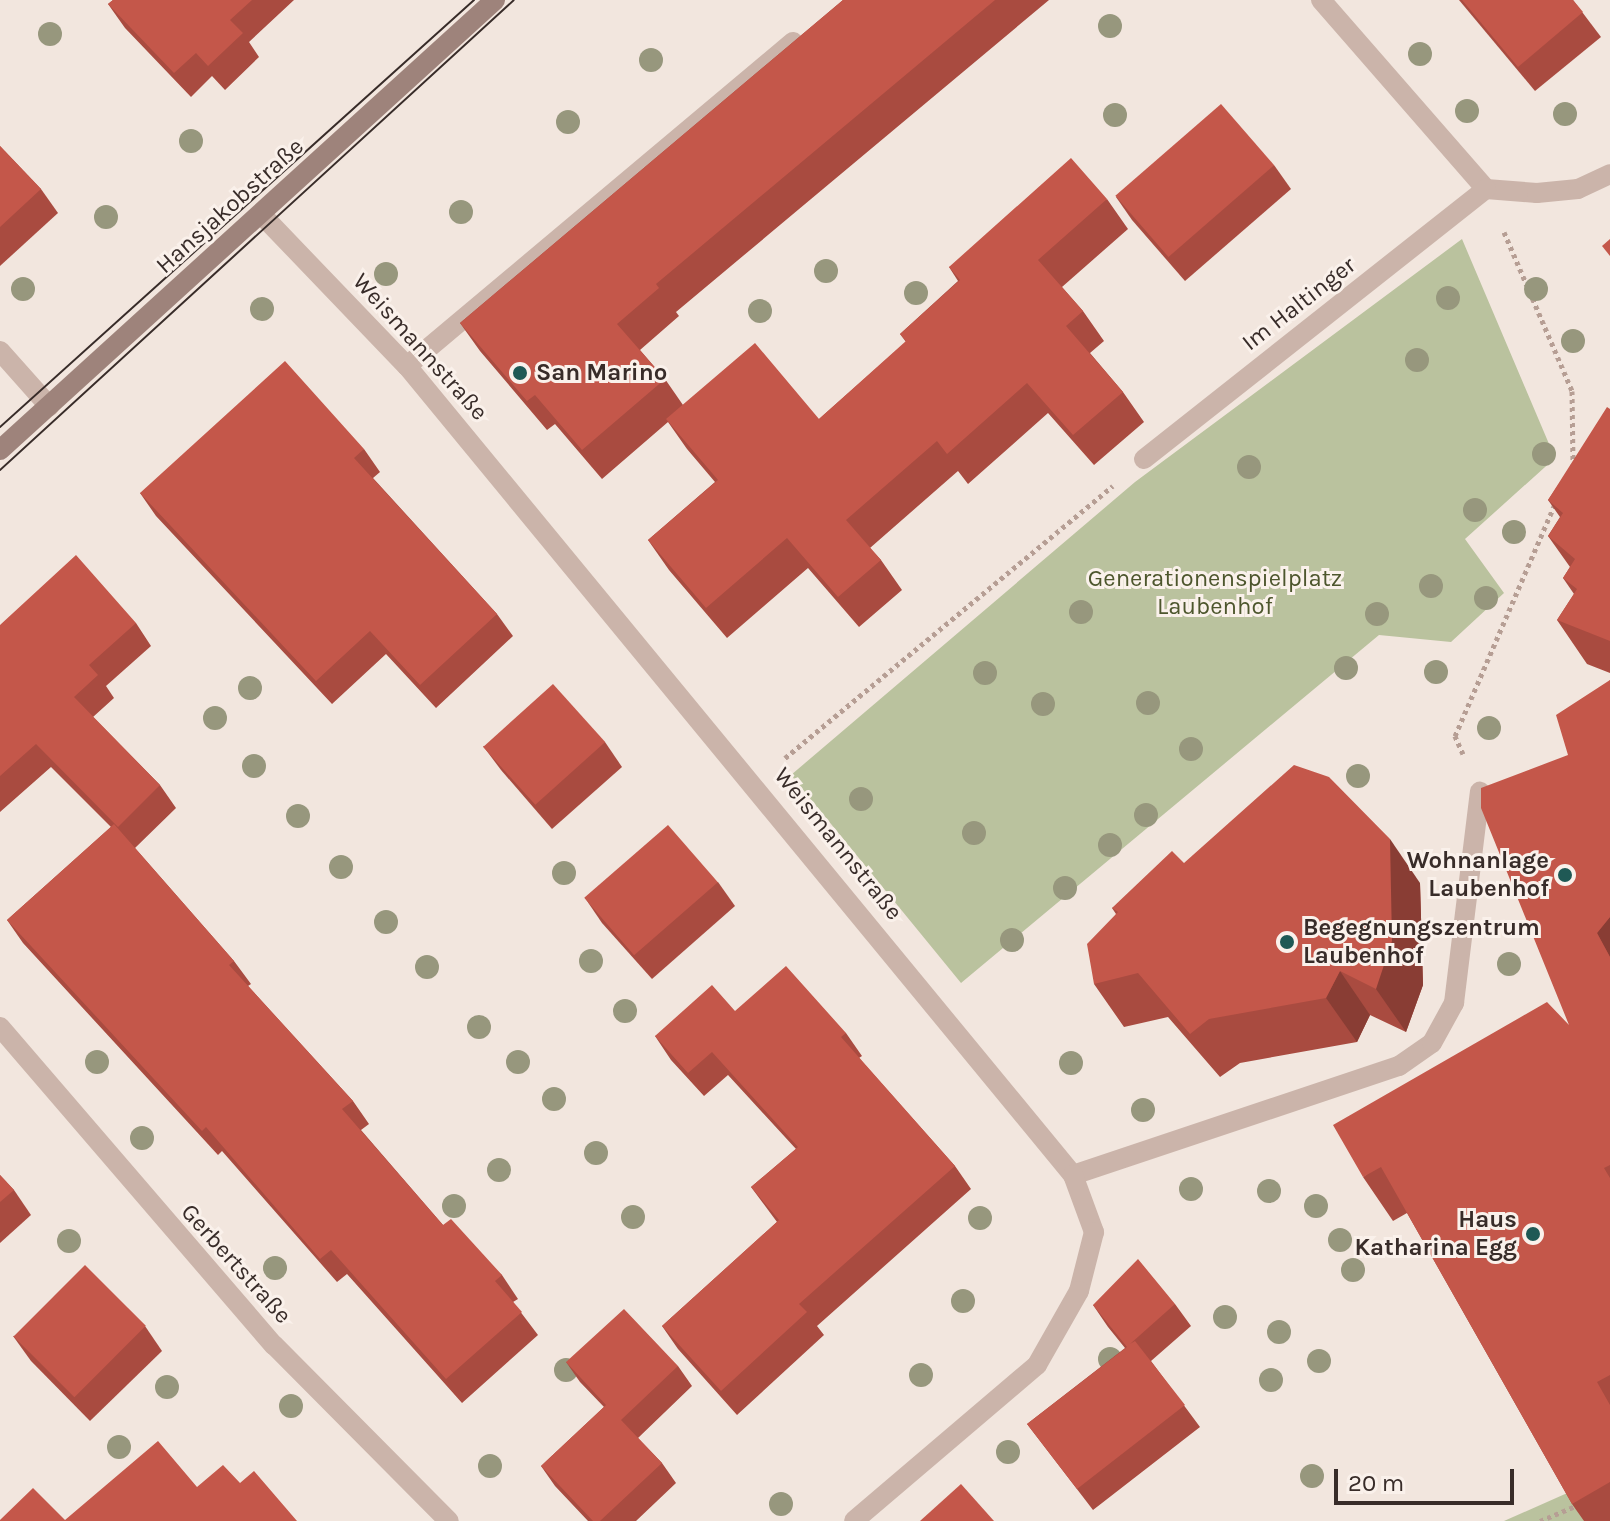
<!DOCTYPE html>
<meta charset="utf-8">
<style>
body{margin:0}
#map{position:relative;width:1610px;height:1521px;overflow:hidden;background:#f2e6de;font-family:Karla,sans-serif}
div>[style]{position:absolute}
.green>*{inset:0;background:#bac29e}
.path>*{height:5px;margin-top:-2.5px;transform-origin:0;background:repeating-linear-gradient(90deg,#b69e94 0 4px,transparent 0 8px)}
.lane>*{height:20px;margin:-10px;padding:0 10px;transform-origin:10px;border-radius:10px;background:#cbb4aa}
.street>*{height:20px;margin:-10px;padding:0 10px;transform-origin:10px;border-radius:10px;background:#cbb4aa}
.secondary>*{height:20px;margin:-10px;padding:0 10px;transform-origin:10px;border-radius:10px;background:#9e837b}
.tram>*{height:2px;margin:-1px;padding:0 1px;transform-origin:1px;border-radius:1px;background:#382c29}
.trees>*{width:24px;height:24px;margin:-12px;border-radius:50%;background:#97977d}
.wall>*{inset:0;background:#a94b40}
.shaded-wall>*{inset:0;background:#893d34}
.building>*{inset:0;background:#c4574a;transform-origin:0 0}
.dots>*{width:22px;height:22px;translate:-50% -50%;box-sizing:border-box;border:4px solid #faf1eb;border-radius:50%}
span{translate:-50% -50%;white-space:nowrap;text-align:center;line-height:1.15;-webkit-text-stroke:6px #faf1eb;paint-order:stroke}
.street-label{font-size:24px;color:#382c29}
.poi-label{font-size:24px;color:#382c29;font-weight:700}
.left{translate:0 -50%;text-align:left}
.right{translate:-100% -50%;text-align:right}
.park-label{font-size:24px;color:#4d562d}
.scale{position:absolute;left:1334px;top:1469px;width:180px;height:36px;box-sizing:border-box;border:4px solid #382c29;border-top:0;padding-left:10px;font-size:24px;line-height:28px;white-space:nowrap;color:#382c29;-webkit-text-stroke:6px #faf1eb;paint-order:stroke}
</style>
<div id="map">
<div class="green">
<div style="clip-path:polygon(1462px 239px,1555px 458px,1465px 539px,1504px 593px,1451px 642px,1379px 635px,961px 983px,791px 775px,1135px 482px)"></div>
<div style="clip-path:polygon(1610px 1474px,1610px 1521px,1504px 1521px)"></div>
</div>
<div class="path">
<div style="left:1504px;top:232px;width:173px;rotate:66.8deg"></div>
<div style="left:1572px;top:391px;width:73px;rotate:89.2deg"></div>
<div style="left:1463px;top:754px;width:20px;rotate:-114deg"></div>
<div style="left:1455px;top:736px;width:255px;rotate:-66.7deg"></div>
<div style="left:785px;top:758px;width:426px;rotate:-39.7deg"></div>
<div style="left:1540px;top:1521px;width:43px;rotate:-23deg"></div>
</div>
<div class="lane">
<div style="left:407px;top:366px;width:504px;rotate:-40.01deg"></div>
<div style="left:1073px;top:1175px;width:344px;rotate:-18.5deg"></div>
<div style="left:1399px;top:1066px;width:40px;rotate:-34.9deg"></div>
<div style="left:1432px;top:1043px;width:46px;rotate:-61.2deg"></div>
<div style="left:1454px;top:1003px;width:213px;rotate:-83deg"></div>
</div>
<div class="street">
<div style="left:1321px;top:0;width:251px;rotate:48.9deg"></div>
<div style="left:1486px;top:189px;width:51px;rotate:4.5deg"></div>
<div style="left:1537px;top:193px;width:41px;rotate:-5.6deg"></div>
<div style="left:1578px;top:189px;width:35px;rotate:-25deg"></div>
<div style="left:261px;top:214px;width:211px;rotate:46.2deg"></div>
<div style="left:407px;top:366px;width:1048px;rotate:50.54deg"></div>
<div style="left:1073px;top:1175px;width:61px;rotate:69.8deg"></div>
<div style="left:1094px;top:1232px;width:61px;rotate:104.3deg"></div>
<div style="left:1079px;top:1291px;width:85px;rotate:119.6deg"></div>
<div style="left:1037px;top:1365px;width:240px;rotate:139.6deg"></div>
<div style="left:0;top:351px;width:74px;rotate:48.3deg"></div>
<div style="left:1144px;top:459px;width:436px;rotate:-38.3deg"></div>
<div style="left:0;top:1027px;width:420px;rotate:49.3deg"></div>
<div style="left:274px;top:1345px;width:248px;rotate:45.2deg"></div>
</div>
<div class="secondary">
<div style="left:0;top:450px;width:669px;rotate:-42.27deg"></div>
</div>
<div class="tram">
<div style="left:0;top:427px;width:638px;rotate:-42.01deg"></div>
<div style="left:0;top:470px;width:696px;rotate:-42.44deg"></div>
</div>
<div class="trees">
<div style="left:1110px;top:26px"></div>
<div style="left:50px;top:34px"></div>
<div style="left:1420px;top:54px"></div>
<div style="left:651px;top:60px"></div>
<div style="left:1467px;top:111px"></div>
<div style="left:1565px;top:114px"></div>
<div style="left:1115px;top:115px"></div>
<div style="left:568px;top:122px"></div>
<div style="left:191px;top:141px"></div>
<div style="left:461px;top:212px"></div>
<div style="left:106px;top:217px"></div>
<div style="left:826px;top:271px"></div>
<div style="left:386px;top:274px"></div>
<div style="left:23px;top:289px"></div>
<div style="left:1536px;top:289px"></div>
<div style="left:916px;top:293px"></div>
<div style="left:1448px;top:298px"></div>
<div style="left:262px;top:309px"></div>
<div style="left:760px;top:311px"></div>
<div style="left:1573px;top:341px"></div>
<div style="left:1417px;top:360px"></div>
<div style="left:1544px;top:454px"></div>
<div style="left:1249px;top:467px"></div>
<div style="left:1475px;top:510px"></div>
<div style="left:1514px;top:532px"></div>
<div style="left:1431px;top:586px"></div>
<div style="left:1486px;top:598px"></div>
<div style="left:1081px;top:612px"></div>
<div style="left:1377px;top:614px"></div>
<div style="left:1346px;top:668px"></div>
<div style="left:1436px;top:672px"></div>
<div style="left:985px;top:673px"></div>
<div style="left:250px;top:688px"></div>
<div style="left:1148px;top:703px"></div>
<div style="left:1043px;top:704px"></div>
<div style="left:215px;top:718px"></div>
<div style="left:1489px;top:728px"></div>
<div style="left:1191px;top:749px"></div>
<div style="left:254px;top:766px"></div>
<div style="left:1358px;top:776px"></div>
<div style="left:861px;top:799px"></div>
<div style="left:1146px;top:815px"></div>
<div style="left:298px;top:816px"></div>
<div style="left:974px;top:833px"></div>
<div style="left:1110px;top:845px"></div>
<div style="left:341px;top:867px"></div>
<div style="left:564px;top:873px"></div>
<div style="left:1065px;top:888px"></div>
<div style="left:386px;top:922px"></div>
<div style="left:1012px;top:940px"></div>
<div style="left:591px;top:961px"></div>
<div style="left:1509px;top:964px"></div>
<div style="left:427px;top:967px"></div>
<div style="left:625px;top:1011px"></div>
<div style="left:479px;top:1027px"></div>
<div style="left:97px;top:1062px"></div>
<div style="left:518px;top:1062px"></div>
<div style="left:1071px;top:1063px"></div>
<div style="left:554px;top:1099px"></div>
<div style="left:1143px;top:1110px"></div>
<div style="left:142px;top:1138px"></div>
<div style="left:596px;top:1153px"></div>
<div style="left:499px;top:1170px"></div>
<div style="left:1191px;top:1189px"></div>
<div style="left:1269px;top:1191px"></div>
<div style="left:454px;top:1206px"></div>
<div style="left:1316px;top:1206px"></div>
<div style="left:633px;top:1217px"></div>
<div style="left:980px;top:1218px"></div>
<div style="left:1340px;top:1240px"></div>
<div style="left:69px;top:1241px"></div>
<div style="left:275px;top:1268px"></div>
<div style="left:1353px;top:1270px"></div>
<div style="left:963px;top:1301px"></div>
<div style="left:1225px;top:1317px"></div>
<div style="left:1279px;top:1332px"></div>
<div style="left:1110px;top:1359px"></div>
<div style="left:1319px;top:1361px"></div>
<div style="left:566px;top:1370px"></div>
<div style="left:921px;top:1375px"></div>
<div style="left:1271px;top:1380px"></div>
<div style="left:167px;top:1387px"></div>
<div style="left:291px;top:1406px"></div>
<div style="left:119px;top:1447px"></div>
<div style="left:1008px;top:1452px"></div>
<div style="left:490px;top:1466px"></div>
<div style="left:1312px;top:1476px"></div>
<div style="left:781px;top:1504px"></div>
</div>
<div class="wall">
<div style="clip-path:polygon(113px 0,294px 0,249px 42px,259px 57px,225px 90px,212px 76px,191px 97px,125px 28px,108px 4px)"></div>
<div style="clip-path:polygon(843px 0,1049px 0,676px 312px,679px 316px,640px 350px,665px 379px,683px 405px,819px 419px,906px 342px,900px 334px,958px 281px,949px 267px,1107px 199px,1128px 229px,1062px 287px,1083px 311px,1104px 341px,1090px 353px,1123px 392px,1144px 422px,1094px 465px,1048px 413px,968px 484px,958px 471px,870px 548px,881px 560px,902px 590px,859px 627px,808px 568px,727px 638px,669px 570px,648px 540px,715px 482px,687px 449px,668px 422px,602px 479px,555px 424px,547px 430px,480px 351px,460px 323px)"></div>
<div style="clip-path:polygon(1459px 0,1573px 0,1601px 37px,1535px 91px)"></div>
<div style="clip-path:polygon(0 146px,41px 189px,58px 213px,0 266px)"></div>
<div style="clip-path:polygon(1274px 165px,1291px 189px,1185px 281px,1132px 220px,1116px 197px)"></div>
<div style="clip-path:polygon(1610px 409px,1610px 673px,1587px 664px,1557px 620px,1574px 594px,1563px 578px,1570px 567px,1548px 536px,1560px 517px,1548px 500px)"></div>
<div style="clip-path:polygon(364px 449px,380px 472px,373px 478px,497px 614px,513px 636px,436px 708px,386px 654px,332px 704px,156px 516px,140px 493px)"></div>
<div style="clip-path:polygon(136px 623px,151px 646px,106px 686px,114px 698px,93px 717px,160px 785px,176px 808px,135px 848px,234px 961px,251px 984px,248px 986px,353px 1101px,369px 1124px,361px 1130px,443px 1225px,502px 1275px,518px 1299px,513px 1302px,538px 1335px,462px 1403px,347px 1274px,337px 1282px,222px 1151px,218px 1155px,23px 943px,7px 920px,111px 827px,51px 767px,0 812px,0 625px)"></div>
<div style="clip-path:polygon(1610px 680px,1610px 1521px,1584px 1521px,1572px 1504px,1407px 1213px,1393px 1221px,1363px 1177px,1569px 1025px,1568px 755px)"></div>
<div style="clip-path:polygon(605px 742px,622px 767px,552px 829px,501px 770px,483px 746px)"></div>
<div style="clip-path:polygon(1184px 863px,1420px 883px,1423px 985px,1406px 1032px,1370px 1015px,1357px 1042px,1240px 1063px,1220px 1077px,1168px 1017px,1124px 1027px,1094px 984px,1116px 914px,1112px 908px)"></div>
<div style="clip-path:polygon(718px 882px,735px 906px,652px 979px,602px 923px,585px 898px)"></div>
<div style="clip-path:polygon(735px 1011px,846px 1033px,862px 1056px,859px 1058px,955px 1166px,971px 1189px,817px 1326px,824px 1335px,737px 1415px,678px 1349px,662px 1326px,777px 1222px,751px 1187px,796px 1149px,728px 1075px,704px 1096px,671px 1060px,655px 1036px)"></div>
<div style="clip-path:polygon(0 1175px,14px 1190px,31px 1215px,0 1243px)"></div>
<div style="clip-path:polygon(1175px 1304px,1191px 1326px,1151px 1361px,1200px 1427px,1093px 1510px,1027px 1424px,1125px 1348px,1108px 1327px,1093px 1305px)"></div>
<div style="clip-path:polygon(145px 1326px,162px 1351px,90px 1421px,31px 1361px,13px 1336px)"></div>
<div style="clip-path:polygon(566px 1362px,678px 1366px,692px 1386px,638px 1438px,662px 1463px,676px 1483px,636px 1521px,588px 1521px,555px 1486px,541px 1466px,604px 1407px,580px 1382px)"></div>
</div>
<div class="shaded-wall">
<div style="clip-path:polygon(1390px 839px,1420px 883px,1423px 985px,1406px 1032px,1376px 989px)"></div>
<div style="clip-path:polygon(1610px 917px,1610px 957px,1597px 933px)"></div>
<div style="clip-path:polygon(1340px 971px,1370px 1015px,1357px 1042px,1326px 998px)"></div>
</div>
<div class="building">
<div style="clip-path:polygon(113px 0,252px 0,230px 20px,243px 33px,208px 66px,196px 53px,174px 73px,108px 4px)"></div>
<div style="clip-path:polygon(843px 0,995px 0,656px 284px,659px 288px,617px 324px,665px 379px,582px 450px,535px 395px,527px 401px,460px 323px)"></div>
<div style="clip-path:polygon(1462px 0,1573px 0,1583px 12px,1518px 67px)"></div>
<div style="left:1221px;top:104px;width:81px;height:140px;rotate:49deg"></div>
<div style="clip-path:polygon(0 146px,41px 189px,0 227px)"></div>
<div style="clip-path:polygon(1071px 158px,1107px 199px,1038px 260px,1083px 311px,1066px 326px,1123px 392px,1073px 435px,1027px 383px,947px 454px,937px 441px,846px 520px,881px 560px,838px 597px,787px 538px,706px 608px,648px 540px,718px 480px,666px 419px,755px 343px,819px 419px,906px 341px,900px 334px,960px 280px,949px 267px)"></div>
<div style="clip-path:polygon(1610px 239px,1610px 256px,1602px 246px)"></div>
<div style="clip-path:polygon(285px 361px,364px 449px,354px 458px,497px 614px,420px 685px,370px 631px,316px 681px,140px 493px)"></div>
<div style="clip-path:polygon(1607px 407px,1610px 409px,1610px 641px,1557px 620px,1577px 589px,1563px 578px,1575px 559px,1548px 536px,1563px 513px,1548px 500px)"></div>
<div style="clip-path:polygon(76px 555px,136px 623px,89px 665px,98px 675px,74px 697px,160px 785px,118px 827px,36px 744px,0 776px,0 625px)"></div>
<div style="clip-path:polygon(1610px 680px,1610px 917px,1597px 933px,1610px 957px,1610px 1165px,1604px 1168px,1610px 1178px,1610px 1375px,1597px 1382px,1610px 1405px,1610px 1482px,1572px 1504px,1381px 1167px,1363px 1177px,1333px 1125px,1547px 1002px,1569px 1025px,1481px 808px,1481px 788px,1568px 755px,1556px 715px)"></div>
<div style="left:553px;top:684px;width:78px;height:94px;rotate:48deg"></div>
<div style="clip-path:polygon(1294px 765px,1329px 777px,1390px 839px,1392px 941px,1376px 989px,1340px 971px,1326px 998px,1209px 1019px,1190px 1034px,1138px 973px,1094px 984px,1087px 944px,1118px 912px,1112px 908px,1172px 851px,1184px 863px)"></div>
<div style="clip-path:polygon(114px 824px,234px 961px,229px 965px,353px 1101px,342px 1109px,443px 1225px,451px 1219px,502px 1275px,495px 1281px,522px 1312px,446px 1379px,331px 1250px,320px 1259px,206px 1127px,202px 1131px,7px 920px)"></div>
<div style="left:668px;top:825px;width:76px;height:111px;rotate:49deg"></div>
<div style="clip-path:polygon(786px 966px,846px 1033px,841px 1037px,955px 1166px,799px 1304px,807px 1312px,721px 1391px,662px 1326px,779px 1220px,751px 1187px,798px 1147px,712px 1052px,688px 1073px,655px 1036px,712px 985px,735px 1011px)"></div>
<div style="clip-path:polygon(0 1175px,14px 1190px,0 1202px)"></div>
<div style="clip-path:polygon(1138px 1259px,1175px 1304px,1130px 1344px,1135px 1341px,1185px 1405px,1077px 1489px,1027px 1424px,1127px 1347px,1093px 1305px)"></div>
<div style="left:85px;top:1265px;width:86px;height:101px;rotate:45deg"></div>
<div style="clip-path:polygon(624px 1309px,678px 1366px,621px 1420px,662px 1463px,600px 1521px,593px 1521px,541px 1466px,606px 1405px,566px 1362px)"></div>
<div style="clip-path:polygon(158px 1441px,197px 1487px,223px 1465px,240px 1483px,254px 1471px,297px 1521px,0 1521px,0 1520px,33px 1488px,65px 1520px)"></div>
<div style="clip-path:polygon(961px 1484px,994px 1521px,920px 1521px)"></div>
</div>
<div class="dots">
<div style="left:520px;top:373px;background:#1f5955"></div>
<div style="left:1565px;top:875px;background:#1f5955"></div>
<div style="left:1287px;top:942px;background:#1f5955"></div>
<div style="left:1533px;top:1234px;background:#1f5955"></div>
</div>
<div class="street-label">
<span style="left:230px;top:206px;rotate:-42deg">Hansjakobstraße</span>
<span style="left:1299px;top:304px;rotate:-38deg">Im Haltinger</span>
<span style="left:420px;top:347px;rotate:48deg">Weismannstraße</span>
<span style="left:838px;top:844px;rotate:51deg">Weismannstraße</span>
<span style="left:236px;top:1264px;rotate:48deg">Gerbertstraße</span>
</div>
<div class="poi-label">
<span class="left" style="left:536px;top:373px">San Marino</span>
<span class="right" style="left:1549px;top:875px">Wohnanlage<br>Laubenhof</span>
<span class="left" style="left:1303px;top:942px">Begegnungszentrum<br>Laubenhof</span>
<span class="right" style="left:1517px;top:1234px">Haus<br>Katharina Egg</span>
</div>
<div class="park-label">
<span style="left:1215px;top:593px">Generationenspielplatz<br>Laubenhof</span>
</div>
<div class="scale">20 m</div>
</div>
